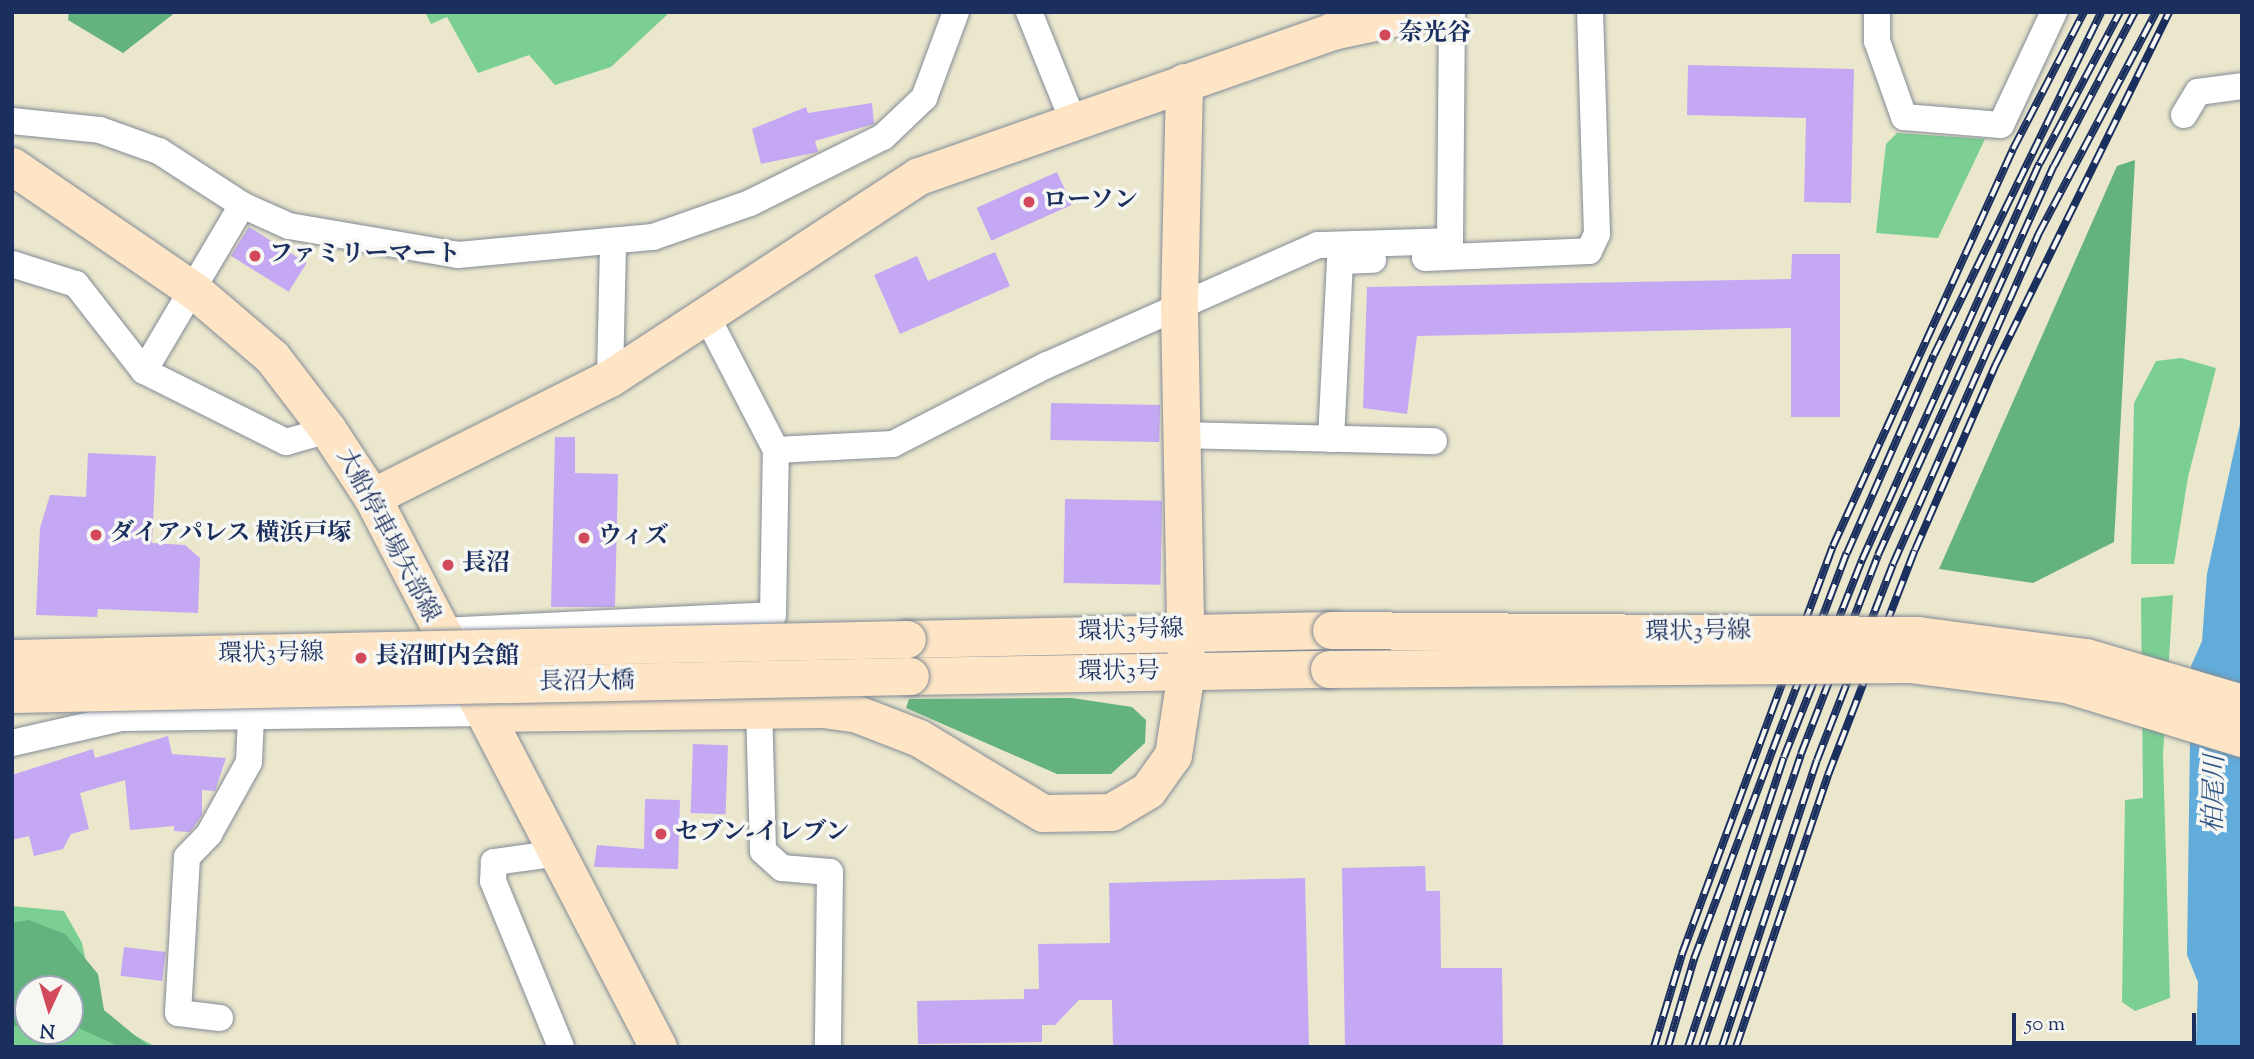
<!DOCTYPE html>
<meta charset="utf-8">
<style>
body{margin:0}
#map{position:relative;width:2254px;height:1059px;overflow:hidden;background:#ebe7cd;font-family:"Sorts Mill Goudy","Noto Serif JP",serif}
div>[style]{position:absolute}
.green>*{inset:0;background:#7bcf93}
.forest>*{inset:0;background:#64b27d}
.water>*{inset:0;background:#61acda}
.building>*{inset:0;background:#c4a8f3;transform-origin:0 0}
.roads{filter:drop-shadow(0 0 2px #838b96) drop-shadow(0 0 2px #838b96)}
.street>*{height:26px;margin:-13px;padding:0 13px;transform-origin:13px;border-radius:13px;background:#fff}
.secondary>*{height:37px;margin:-18.5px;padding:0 18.5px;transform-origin:18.5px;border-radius:18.5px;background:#fde5c5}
.rail>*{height:8px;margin-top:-4px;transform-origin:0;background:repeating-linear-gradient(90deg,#f6f6f2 0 16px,#1b2f5e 0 32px);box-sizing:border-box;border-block:2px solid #1b2f5e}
.bridges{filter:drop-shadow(0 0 2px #838b96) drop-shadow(0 0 2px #838b96)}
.secondary-bridge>*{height:37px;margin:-18.5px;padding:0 18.5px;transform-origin:18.5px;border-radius:18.5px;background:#fde5c5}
.dots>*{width:19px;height:19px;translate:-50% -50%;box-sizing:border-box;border:4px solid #f6f6f2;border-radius:50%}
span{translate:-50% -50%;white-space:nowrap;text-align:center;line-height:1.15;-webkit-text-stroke:7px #f6f6f2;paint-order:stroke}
.poi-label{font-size:24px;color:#1b2f5e;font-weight:700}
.left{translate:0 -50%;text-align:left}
.street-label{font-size:24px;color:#1b2f5e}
.water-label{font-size:26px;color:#305483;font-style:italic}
.frame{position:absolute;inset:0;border:14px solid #1b2f5e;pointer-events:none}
.north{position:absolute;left:14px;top:975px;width:70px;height:70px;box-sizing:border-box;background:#f6f6f2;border:2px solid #9ea6b7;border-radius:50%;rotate:184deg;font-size:19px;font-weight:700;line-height:28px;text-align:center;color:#1b2f5e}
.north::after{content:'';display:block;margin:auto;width:24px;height:32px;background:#d1495b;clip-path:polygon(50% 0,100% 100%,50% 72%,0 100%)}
.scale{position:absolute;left:2012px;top:1013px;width:184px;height:32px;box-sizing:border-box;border:4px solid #1b2f5e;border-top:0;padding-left:9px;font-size:21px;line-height:24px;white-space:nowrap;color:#1b2f5e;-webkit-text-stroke:5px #f6f6f2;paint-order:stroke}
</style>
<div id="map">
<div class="green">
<div style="clip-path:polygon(425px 12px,670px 12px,611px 67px,555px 85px,529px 55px,478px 73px,447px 17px,431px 24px)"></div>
<div style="clip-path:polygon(1897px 133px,1985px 139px,1938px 238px,1876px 233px,1886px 144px)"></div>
<div style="clip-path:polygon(2181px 358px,2216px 368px,2188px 477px,2174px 564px,2131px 564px,2134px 403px,2156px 361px)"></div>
<div style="clip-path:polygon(2173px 595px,2163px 754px,2170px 998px,2135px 1011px,2122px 1002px,2125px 800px,2143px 798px,2141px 598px)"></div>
<div style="clip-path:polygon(evenodd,12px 906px,64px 911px,82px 943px,97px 1015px,156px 1047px,12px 1047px,12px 906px,28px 989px,70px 989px,70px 1031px,28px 1031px,28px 989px)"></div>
</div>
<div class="forest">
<div style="clip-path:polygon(69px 12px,176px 12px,123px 53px,68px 20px)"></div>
<div style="clip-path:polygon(2135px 160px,2114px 542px,2033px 583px,1939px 569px,2117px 166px)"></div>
<div style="clip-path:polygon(1072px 698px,1132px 707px,1146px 720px,1145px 743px,1111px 774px,1057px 774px,906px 708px,909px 699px)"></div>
<div style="clip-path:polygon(29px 920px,65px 934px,98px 974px,104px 1010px,149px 1047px,120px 1047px,70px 1024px,70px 989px,28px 989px,28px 1024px,12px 1027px,12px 923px)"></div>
</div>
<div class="water">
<div style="clip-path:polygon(2242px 415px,2242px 1047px,2138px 1047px,2196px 1044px,2198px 982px,2187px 955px,2191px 666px,2202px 641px,2207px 574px)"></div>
</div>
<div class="building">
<div style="clip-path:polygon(1688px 65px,1854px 69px,1851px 203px,1804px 202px,1806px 118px,1687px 115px)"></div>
<div style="clip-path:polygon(872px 103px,874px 124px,815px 141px,818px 152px,761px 164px,752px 129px,806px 107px,808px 113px)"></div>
<div style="left:1057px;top:172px;width:36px;height:88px;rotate:66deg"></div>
<div style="left:249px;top:227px;width:68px;height:34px;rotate:32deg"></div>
<div style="clip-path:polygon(995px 252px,1010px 286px,900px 334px,874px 275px,917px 256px,928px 281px)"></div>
<div style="clip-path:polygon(1792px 254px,1840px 254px,1840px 417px,1791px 417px,1791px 328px,1417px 336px,1407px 414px,1363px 408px,1367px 287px,1791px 279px)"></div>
<div style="left:1051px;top:403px;width:109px;height:37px;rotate:1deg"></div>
<div style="clip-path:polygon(555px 437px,575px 437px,575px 473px,618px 474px,615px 607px,551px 607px)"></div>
<div style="clip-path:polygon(88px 453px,156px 456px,152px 543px,185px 545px,200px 558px,198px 613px,98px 609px,97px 617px,36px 615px,40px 528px,50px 495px,86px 497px)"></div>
<div style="left:1065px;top:499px;width:97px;height:84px;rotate:1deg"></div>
<div style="clip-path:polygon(168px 736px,172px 754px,226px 758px,215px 791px,202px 790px,202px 815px,190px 832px,174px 831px,174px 826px,130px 830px,125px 780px,80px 793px,89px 829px,71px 834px,63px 849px,34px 856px,29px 836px,12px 840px,12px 775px,93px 749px,95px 758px)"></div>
<div style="left:693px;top:744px;width:35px;height:69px;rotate:2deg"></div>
<div style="clip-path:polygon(645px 799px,680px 800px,678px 869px,594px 867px,597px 845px,644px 849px)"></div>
<div style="clip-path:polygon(1425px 866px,1426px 891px,1440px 891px,1441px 968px,1502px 968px,1503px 1047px,1345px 1047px,1342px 868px)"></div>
<div style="clip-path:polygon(1305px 878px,1309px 1047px,1113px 1047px,1112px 1000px,1079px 1000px,1055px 1025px,1042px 1025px,1042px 1042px,918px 1044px,917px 1001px,1024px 999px,1024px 989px,1039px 989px,1038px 944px,1110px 943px,1109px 883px)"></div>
<div style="left:124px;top:947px;width:42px;height:29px;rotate:7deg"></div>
</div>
<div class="roads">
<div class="street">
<div style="left:1029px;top:12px;width:118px;rotate:68deg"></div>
<div style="left:1877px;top:12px;width:29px;rotate:90deg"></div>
<div style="left:1877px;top:41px;width:81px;rotate:70.4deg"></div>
<div style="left:1904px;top:117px;width:97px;rotate:4.7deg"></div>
<div style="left:2001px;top:125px;width:125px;rotate:-64.9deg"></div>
<div style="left:2184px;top:115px;width:27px;rotate:-59deg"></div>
<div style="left:2198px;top:92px;width:44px;rotate:-7.8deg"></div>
<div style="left:12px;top:121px;width:88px;rotate:5.8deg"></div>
<div style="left:100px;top:130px;width:63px;rotate:19.6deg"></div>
<div style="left:159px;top:151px;width:99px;rotate:33deg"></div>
<div style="left:1425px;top:258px;width:164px;rotate:-2.4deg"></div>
<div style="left:1589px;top:251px;width:19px;rotate:-65deg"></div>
<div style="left:1597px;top:234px;width:222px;rotate:-91.8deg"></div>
<div style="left:12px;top:264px;width:67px;rotate:17.4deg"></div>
<div style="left:76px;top:284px;width:110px;rotate:52deg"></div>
<div style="left:144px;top:371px;width:159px;rotate:26.6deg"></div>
<div style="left:286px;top:442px;width:44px;rotate:-15.9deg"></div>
<div style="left:144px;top:371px;width:193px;rotate:-59.4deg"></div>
<div style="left:242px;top:205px;width:51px;rotate:24.1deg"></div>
<div style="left:289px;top:226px;width:171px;rotate:9.7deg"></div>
<div style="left:458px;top:255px;width:196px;rotate:-5.3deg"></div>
<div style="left:653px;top:237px;width:103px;rotate:-19.3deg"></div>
<div style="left:750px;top:203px;width:148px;rotate:-26.4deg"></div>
<div style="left:883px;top:137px;width:57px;rotate:-43.6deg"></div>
<div style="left:924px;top:98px;width:92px;rotate:-69.6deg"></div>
<div style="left:610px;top:378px;width:134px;rotate:-88.7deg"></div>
<div style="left:1182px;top:435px;width:252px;rotate:1.4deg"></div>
<div style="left:1331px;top:439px;width:178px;rotate:-87.1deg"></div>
<div style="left:1340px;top:261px;width:33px;rotate:-2deg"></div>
<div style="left:776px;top:450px;width:117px;rotate:-2.9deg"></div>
<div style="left:893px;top:444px;width:173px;rotate:-27.2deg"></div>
<div style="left:1047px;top:365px;width:296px;rotate:-23.9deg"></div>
<div style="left:1318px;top:245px;width:132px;rotate:-1.7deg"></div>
<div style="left:1450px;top:241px;width:229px;rotate:-89.5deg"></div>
<div style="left:438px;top:631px;width:335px;rotate:-2.7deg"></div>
<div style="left:773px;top:615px;width:165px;rotate:-89deg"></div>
<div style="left:776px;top:450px;width:150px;rotate:-117.4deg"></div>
<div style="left:759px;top:707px;width:144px;rotate:88.4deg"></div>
<div style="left:763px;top:851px;width:25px;rotate:42deg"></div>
<div style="left:782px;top:868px;width:48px;rotate:4.8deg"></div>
<div style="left:830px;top:872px;width:175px;rotate:90.7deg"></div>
<div style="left:12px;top:743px;width:112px;rotate:-12.9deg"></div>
<div style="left:121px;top:718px;width:365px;rotate:-0.8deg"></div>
<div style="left:559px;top:853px;width:66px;rotate:172.1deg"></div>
<div style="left:494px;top:862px;width:19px;rotate:93deg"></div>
<div style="left:493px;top:881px;width:179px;rotate:67.7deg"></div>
<div style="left:220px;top:1018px;width:42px;rotate:-173.2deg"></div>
<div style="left:178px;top:1013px;width:156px;rotate:-86.7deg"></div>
<div style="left:187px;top:857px;width:32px;rotate:-46deg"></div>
<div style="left:209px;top:834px;width:82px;rotate:-60.9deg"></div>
<div style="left:249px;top:762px;width:46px;rotate:-87.5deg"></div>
</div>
<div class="secondary">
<div style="left:12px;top:166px;width:223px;rotate:34.4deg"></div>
<div style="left:196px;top:292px;width:100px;rotate:40.5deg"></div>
<div style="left:272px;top:357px;width:92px;rotate:52.5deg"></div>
<div style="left:328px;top:430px;width:80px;rotate:56.7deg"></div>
<div style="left:372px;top:497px;width:620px;rotate:62.53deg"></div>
<div style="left:372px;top:497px;width:266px;rotate:-26.6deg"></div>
<div style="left:610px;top:378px;width:369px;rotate:-33.2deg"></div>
<div style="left:919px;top:176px;width:438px;rotate:-19.3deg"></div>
<div style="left:1332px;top:31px;width:91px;rotate:-12.1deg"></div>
<div style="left:907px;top:639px;width:424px;rotate:-1.2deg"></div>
<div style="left:910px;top:676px;width:419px;rotate:-1deg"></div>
<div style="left:486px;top:713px;width:337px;rotate:-0.7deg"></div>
<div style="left:823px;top:709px;width:34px;rotate:8deg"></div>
<div style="left:857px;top:714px;width:66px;rotate:21.2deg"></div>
<div style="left:919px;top:738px;width:145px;rotate:31.2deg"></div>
<div style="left:1043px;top:813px;width:68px;rotate:-0.8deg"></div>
<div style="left:1111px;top:812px;width:43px;rotate:-30.7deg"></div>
<div style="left:1148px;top:790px;width:43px;rotate:-54.5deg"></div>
<div style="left:1173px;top:755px;width:84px;rotate:-81.1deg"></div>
<div style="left:1186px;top:672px;width:368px;rotate:-91.1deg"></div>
<div style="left:1179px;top:304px;width:222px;rotate:-88.7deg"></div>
</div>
</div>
<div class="rail">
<div style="left:1654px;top:1047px;width:97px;rotate:-73.2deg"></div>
<div style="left:1682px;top:954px;width:435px;rotate:-69.7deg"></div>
<div style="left:1833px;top:546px;width:436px;rotate:-65.6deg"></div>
<div style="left:2013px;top:149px;width:154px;rotate:-62.6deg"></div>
<div style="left:1668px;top:1047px;width:92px;rotate:-73.5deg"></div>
<div style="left:1694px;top:959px;width:434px;rotate:-69.4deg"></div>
<div style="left:1847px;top:553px;width:216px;rotate:-66.3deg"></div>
<div style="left:1934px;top:355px;width:381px;rotate:-64deg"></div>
<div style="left:1688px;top:1047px;width:305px;rotate:-71.7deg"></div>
<div style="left:1784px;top:757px;width:212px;rotate:-68.4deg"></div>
<div style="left:1862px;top:560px;width:435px;rotate:-65.9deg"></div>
<div style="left:2040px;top:163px;width:171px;rotate:-62.1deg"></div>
<div style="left:1702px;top:1047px;width:309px;rotate:-71.3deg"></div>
<div style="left:1801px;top:754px;width:213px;rotate:-68.8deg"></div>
<div style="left:1878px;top:555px;width:427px;rotate:-65.7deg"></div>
<div style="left:2054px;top:166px;width:174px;rotate:-62.3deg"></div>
<div style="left:1722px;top:1047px;width:302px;rotate:-71.7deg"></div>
<div style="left:1817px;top:760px;width:210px;rotate:-68.8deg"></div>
<div style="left:1893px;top:564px;width:360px;rotate:-66.2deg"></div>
<div style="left:2038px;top:235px;width:252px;rotate:-62.1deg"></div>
<div style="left:1736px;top:1047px;width:287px;rotate:-71.3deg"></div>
<div style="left:1828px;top:775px;width:241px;rotate:-68.9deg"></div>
<div style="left:1915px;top:550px;width:203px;rotate:-66.5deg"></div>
<div style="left:1996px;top:364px;width:392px;rotate:-63.8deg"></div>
</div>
<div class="bridges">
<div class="secondary-bridge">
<div style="left:1331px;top:630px;width:587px;rotate:0.49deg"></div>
<div style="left:1918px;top:635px;width:169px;rotate:7.5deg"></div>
<div style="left:2086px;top:657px;width:163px;rotate:16.4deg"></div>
<div style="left:12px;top:658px;width:895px;rotate:-1.22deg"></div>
<div style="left:1329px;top:669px;width:580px;rotate:-0.49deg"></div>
<div style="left:1909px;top:664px;width:158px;rotate:7.3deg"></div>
<div style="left:2066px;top:684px;width:184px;rotate:17.1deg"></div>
<div style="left:12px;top:694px;width:898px;rotate:-1.15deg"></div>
</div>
</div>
<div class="dots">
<div style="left:1385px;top:35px;background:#d1495b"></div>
<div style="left:1029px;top:202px;background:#d1495b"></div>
<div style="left:255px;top:256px;background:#d1495b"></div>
<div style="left:96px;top:535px;background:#d1495b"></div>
<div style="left:584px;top:538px;background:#d1495b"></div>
<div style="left:448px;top:565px;background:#d1495b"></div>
<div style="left:361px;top:658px;background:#d1495b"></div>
<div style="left:661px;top:834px;background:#d1495b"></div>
</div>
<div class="poi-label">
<span class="left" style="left:1399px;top:35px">奈光谷</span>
<span class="left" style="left:1043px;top:202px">ローソン</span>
<span class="left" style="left:269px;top:256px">ファミリーマート</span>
<span class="left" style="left:110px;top:535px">ダイアパレス 横浜戸塚</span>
<span class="left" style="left:598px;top:538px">ウィズ</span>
<span class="left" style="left:462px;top:565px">長沼</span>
<span class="left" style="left:375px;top:658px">長沼町内会館</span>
<span class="left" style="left:675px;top:834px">セブン-イレブン</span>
</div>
<div class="street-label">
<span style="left:387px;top:536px;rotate:62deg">大船停車場矢部線</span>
<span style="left:1131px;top:632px;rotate:-2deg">環状3号線</span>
<span style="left:1698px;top:633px;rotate:-1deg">環状3号線</span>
<span style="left:271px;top:655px;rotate:-1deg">環状3号線</span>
<span style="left:1119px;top:673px;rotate:-1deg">環状3号</span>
<span style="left:587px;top:683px;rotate:-1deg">長沼大橋</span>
</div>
<div class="water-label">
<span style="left:2216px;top:794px;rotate:-89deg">柏尾川</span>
</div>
<div class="frame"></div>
<div class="north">N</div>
<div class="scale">50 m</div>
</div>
